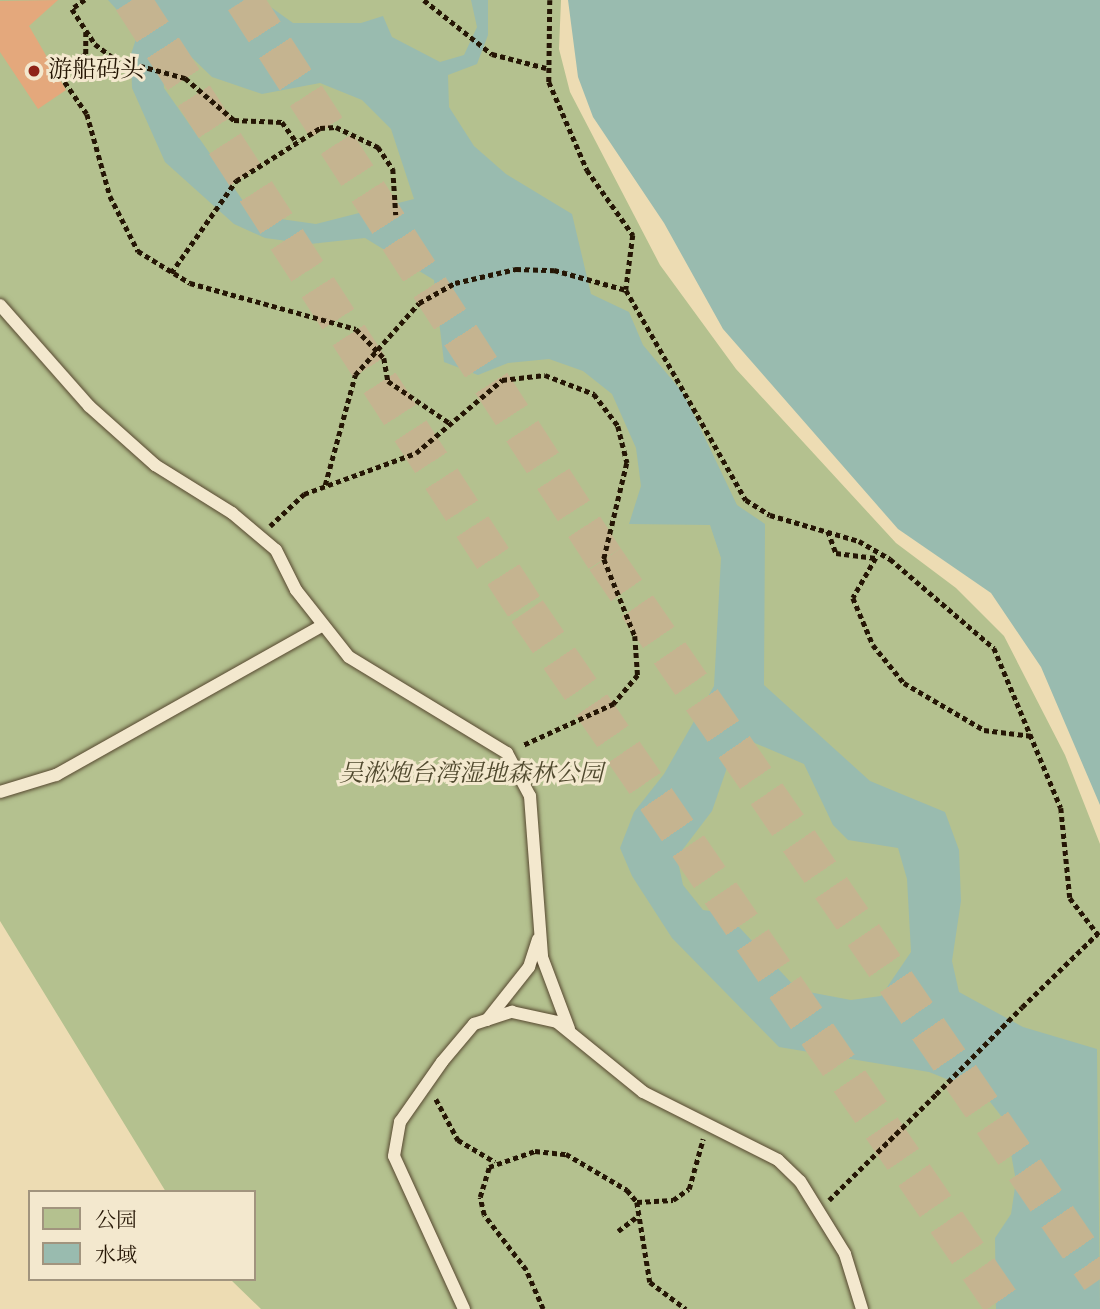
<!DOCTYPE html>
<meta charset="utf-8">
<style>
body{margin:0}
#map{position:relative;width:1100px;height:1309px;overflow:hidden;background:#eddcb3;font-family:"IM FELL English","Noto Serif SC",serif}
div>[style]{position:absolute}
.green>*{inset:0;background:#b4c18f}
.water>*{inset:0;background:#99bbaf}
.building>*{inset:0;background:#e4a87c}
.motorway-tunnel>*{height:38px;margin-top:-19px;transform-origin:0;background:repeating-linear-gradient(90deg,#c5b490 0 38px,transparent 0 57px)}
.path>*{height:4.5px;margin-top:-2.25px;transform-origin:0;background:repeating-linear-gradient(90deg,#251605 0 5px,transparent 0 8.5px)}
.roads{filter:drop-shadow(0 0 2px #574830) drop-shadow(0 0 2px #574830)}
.service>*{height:12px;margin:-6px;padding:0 6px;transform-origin:6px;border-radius:6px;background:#f3e8ce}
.path-bridge>*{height:4.5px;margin-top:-2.25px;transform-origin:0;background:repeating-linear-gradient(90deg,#251605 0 5px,transparent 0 8.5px)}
.dots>*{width:19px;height:19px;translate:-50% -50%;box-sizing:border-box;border:4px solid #f3e8ce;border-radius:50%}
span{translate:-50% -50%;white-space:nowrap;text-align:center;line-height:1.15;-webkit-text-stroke:6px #f3e8ce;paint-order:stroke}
.poi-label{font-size:24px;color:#251605}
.left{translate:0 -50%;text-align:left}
.park-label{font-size:24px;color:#50492e;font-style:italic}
.legend{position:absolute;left:28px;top:1190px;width:228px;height:91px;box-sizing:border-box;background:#f3e8ce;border:2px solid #a1947e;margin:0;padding:9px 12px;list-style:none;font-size:21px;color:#251605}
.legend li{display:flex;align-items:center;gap:14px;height:35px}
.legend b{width:35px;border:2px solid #a1947e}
</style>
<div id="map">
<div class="green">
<div style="clip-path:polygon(0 0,561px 0,559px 49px,570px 92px,660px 265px,736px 369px,896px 543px,956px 588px,1004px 636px,1065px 755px,1100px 844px,1100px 1309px,261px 1309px,230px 1279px,254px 1279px,254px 1192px,166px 1192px,0 921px)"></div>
</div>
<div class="water">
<div style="clip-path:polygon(evenodd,108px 0,261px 0,293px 23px,361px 23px,383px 16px,392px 37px,440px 62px,464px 55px,477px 27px,471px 0,488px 0,488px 35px,477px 64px,448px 75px,449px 107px,474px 146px,506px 174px,572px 214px,591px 294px,629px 312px,643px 345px,684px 394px,737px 505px,765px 524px,764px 685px,870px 781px,945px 812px,959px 850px,961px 901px,952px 961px,959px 992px,1023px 1027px,1097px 1049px,1100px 1309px,996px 1309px,995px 1238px,1011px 1214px,1016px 1181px,1005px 1121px,984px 1094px,929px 1072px,779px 1047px,672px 938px,632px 876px,620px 848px,634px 812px,664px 774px,714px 686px,721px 558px,710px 525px,629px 524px,641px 486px,636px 448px,612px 394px,583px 371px,549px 359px,508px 363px,478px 375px,444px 362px,434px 280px,365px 238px,310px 244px,265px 238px,234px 224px,165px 162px,132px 88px,131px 54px,138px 33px,108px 0,186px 52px,212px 77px,262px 94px,320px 83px,362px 100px,391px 129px,414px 199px,316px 224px,253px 215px,164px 88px,162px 55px,186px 52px,108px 0,750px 741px,804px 764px,833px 825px,848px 840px,898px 848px,907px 879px,911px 952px,881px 996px,851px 1000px,798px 990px,726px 913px,703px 910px,683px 885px,677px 857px,712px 811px,729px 762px,750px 741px)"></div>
<div style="clip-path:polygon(568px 0,1100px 0,1100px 805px,1041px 667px,991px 593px,898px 529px,723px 329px,664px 223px,593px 117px,578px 77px)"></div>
</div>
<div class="building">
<div style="clip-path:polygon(58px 0,29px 26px,66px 90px,38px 109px,0 52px,0 1px)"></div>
</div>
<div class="motorway-tunnel">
<div style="left:132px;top:0;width:728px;rotate:57.12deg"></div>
<div style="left:527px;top:611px;width:847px;rotate:55.54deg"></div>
<div style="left:244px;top:0;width:665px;rotate:57.15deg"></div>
<div style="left:605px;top:559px;width:874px;rotate:55.49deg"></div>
</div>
<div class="path">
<div style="left:85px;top:0;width:16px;rotate:145deg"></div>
<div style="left:72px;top:9px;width:42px;rotate:56.7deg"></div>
<div style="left:95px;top:44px;width:25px;rotate:37deg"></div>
<div style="left:115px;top:59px;width:73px;rotate:15.2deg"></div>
<div style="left:185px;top:78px;width:65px;rotate:40.6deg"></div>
<div style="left:234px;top:120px;width:48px;rotate:2.4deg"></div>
<div style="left:282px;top:122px;width:26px;rotate:54deg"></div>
<div style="left:424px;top:0;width:87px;rotate:38.5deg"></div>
<div style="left:492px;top:54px;width:56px;rotate:14.5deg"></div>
<div style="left:550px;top:0;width:82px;rotate:90.7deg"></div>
<div style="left:549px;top:82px;width:96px;rotate:66.6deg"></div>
<div style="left:587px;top:170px;width:80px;rotate:54.7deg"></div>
<div style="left:633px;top:235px;width:55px;rotate:97.3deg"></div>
<div style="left:86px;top:32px;width:22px;rotate:90deg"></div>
<div style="left:86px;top:54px;width:33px;rotate:141deg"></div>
<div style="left:60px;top:75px;width:47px;rotate:55.3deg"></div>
<div style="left:87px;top:114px;width:85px;rotate:74.3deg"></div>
<div style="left:110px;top:196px;width:62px;rotate:63deg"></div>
<div style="left:138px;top:251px;width:61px;rotate:31.6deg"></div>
<div style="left:190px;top:283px;width:172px;rotate:15.5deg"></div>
<div style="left:356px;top:329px;width:40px;rotate:46deg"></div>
<div style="left:384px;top:358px;width:23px;rotate:80deg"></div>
<div style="left:388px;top:381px;width:76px;rotate:34.3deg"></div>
<div style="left:171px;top:273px;width:113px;rotate:-54.8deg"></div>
<div style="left:236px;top:181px;width:99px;rotate:-32.2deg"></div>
<div style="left:320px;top:128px;width:16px;rotate:-4deg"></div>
<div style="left:336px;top:127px;width:47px;rotate:25.5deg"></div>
<div style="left:378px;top:147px;width:27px;rotate:56deg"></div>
<div style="left:393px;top:169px;width:46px;rotate:86.3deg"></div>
<div style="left:325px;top:485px;width:114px;rotate:-74.7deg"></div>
<div style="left:355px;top:375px;width:96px;rotate:-48.4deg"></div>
<div style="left:419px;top:303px;width:41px;rotate:-29.1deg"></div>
<div style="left:455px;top:283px;width:63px;rotate:-12.9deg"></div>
<div style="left:516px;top:269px;width:38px;rotate:2deg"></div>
<div style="left:554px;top:270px;width:75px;rotate:15.5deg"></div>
<div style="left:626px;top:290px;width:242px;rotate:60.3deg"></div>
<div style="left:746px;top:500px;width:28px;rotate:32deg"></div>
<div style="left:770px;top:515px;width:93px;rotate:16.3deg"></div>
<div style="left:859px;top:541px;width:36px;rotate:30deg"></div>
<div style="left:890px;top:559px;width:137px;rotate:40.6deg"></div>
<div style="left:994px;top:648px;width:173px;rotate:67.3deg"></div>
<div style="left:1061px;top:808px;width:90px;rotate:84.3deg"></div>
<div style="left:1070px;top:898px;width:49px;rotate:52.4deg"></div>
<div style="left:270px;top:526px;width:47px;rotate:-43.3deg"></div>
<div style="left:304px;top:494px;width:119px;rotate:-20.1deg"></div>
<div style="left:416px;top:453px;width:113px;rotate:-40.3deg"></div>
<div style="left:502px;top:380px;width:43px;rotate:-6.6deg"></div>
<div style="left:545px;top:375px;width:53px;rotate:21.2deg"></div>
<div style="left:594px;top:394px;width:40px;rotate:53deg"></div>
<div style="left:618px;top:426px;width:38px;rotate:76deg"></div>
<div style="left:627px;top:463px;width:99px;rotate:103.5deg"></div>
<div style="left:604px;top:559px;width:83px;rotate:68.1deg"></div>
<div style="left:635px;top:636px;width:39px;rotate:86deg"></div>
<div style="left:638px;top:675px;width:38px;rotate:130deg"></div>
<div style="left:614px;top:704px;width:101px;rotate:155.5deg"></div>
<div style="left:828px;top:531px;width:23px;rotate:70deg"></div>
<div style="left:836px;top:553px;width:40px;rotate:7.1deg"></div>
<div style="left:876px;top:558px;width:46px;rotate:119.9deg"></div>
<div style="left:853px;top:598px;width:51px;rotate:66.9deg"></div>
<div style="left:873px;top:645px;width:49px;rotate:50.8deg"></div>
<div style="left:904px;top:683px;width:93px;rotate:30.4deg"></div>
<div style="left:984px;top:730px;width:49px;rotate:7deg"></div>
<div style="left:1022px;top:1007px;width:105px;rotate:-44.2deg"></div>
<div style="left:436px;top:1099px;width:47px;rotate:61.8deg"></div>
<div style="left:458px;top:1140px;width:43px;rotate:30.7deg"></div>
<div style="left:829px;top:1200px;width:151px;rotate:-44.7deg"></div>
<div style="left:637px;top:1202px;width:36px;rotate:-3deg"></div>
<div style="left:673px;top:1200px;width:19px;rotate:-35deg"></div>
<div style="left:689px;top:1189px;width:52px;rotate:-74.4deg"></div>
<div style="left:618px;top:1231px;width:26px;rotate:-37deg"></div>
<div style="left:543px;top:1309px;width:43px;rotate:-113.6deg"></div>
<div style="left:526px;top:1270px;width:69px;rotate:-127.4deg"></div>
<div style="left:484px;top:1215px;width:18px;rotate:-103deg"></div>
<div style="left:480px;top:1197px;width:31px;rotate:-73deg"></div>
<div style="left:489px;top:1167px;width:49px;rotate:-19.2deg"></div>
<div style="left:535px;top:1151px;width:31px;rotate:6deg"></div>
<div style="left:566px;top:1154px;width:71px;rotate:30.5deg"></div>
<div style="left:627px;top:1190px;width:16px;rotate:50deg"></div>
<div style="left:637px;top:1202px;width:81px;rotate:80.8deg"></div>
<div style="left:650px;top:1282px;width:45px;rotate:36.9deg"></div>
</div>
<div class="roads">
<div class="service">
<div style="left:0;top:305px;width:135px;rotate:48.6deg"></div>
<div style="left:89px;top:406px;width:89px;rotate:41.8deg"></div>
<div style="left:155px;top:465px;width:91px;rotate:31.9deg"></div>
<div style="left:232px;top:513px;width:57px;rotate:40.1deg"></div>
<div style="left:276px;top:550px;width:45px;rotate:63.4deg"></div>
<div style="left:296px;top:590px;width:85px;rotate:51.7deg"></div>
<div style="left:349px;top:657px;width:185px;rotate:31.3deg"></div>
<div style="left:507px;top:753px;width:49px;rotate:61.9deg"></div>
<div style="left:530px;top:796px;width:161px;rotate:85.7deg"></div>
<div style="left:542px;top:957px;width:77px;rotate:69.4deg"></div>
<div style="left:0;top:792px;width:59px;rotate:-16.9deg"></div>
<div style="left:56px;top:775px;width:305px;rotate:-29.3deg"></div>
<div style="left:487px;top:1020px;width:68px;rotate:-51.6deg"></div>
<div style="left:529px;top:967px;width:29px;rotate:-72deg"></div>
<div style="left:464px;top:1309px;width:168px;rotate:-114.6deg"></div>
<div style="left:394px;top:1156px;width:35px;rotate:-80deg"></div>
<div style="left:400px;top:1122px;width:73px;rotate:-55deg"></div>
<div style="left:442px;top:1062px;width:50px;rotate:-49.9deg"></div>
<div style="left:474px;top:1024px;width:40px;rotate:-18deg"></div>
<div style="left:512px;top:1012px;width:46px;rotate:12.5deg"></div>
<div style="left:557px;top:1022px;width:111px;rotate:39.1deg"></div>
<div style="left:643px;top:1092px;width:151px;rotate:26.7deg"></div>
<div style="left:778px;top:1160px;width:30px;rotate:44deg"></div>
<div style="left:800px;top:1181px;width:86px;rotate:58.3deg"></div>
<div style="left:845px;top:1254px;width:58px;rotate:72.8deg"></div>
</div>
</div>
<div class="path-bridge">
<div style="left:936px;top:1094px;width:122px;rotate:-45.3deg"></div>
</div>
<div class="dots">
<div style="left:34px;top:71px;background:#8f2418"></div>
</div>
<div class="poi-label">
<span class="left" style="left:48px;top:71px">游船码头</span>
</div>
<div class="park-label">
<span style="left:471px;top:775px">吴淞炮台湾湿地森林公园</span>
</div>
<ul class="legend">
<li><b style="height:19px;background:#b4c18f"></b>公园</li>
<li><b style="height:19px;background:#99bbaf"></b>水域</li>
</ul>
</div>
